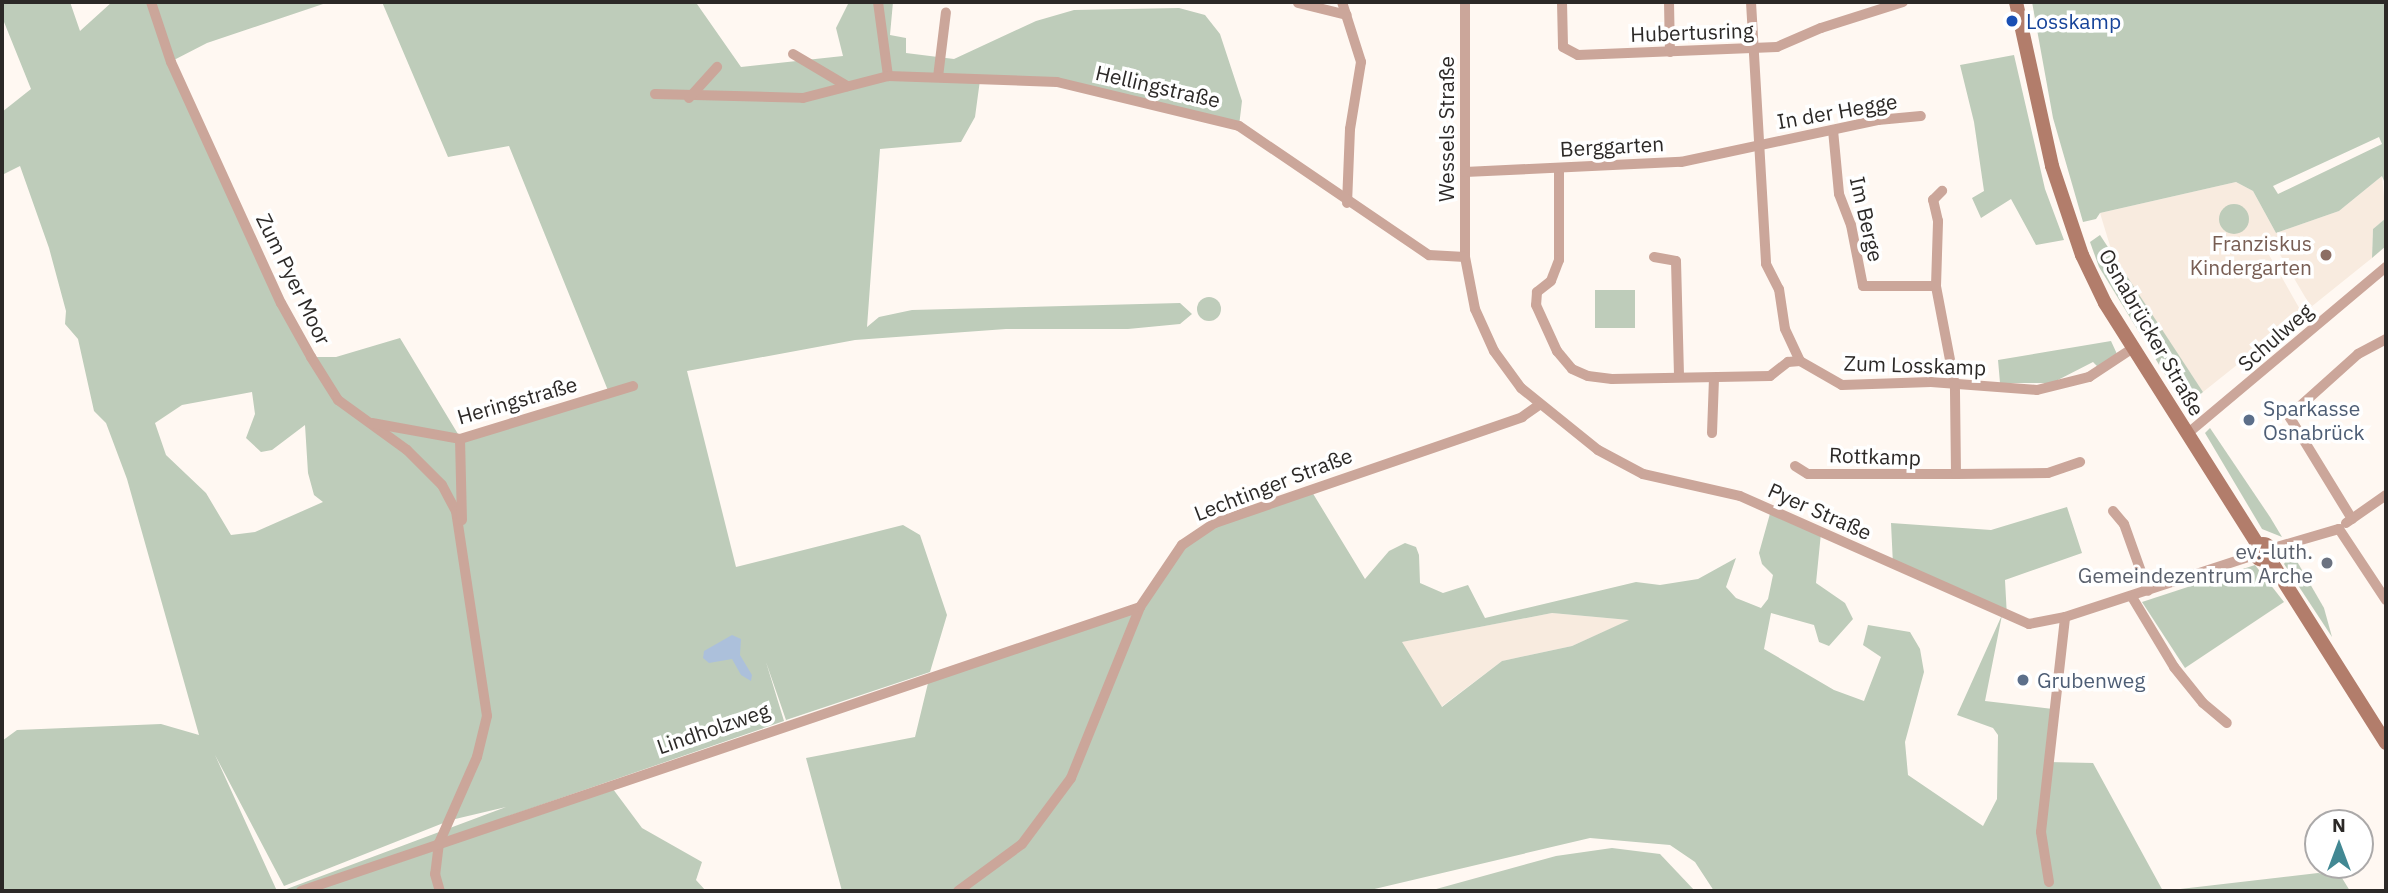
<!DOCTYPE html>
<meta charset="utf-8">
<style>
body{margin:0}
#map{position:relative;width:2388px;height:893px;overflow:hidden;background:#fff8f2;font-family:"IBM Plex Sans",sans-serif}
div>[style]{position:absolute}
.built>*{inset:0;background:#f8ebdf}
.green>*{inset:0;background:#beccba;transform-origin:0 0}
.round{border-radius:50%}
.water>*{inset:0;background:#acc0db}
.street>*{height:10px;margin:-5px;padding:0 5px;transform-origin:5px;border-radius:5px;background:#cba69a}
.secondary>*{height:14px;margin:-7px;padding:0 7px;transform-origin:7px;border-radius:7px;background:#b27d6b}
.secondary>.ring{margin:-7px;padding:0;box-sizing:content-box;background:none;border:14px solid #b27d6b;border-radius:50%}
.dots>*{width:19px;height:19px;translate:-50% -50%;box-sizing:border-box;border:4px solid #fff;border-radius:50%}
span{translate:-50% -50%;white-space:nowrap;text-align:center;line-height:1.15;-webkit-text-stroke:7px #fff;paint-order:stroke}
.transit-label{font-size:21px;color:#164399}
.left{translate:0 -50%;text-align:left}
.street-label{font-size:21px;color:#2c2927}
.education-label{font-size:21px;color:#785e54}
.right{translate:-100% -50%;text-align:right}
.service-label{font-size:21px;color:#4e5e75}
.worship-label{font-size:21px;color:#5b616d}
.frame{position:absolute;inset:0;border:4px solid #2c2927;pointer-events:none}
.north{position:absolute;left:2304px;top:809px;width:70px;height:70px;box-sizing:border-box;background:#fff;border:2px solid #aba9a9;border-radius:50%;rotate:0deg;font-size:19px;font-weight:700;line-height:28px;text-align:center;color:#2c2927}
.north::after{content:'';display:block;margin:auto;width:24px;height:32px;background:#428893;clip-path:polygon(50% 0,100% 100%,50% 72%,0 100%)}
</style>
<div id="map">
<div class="built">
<div style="clip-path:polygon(2382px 176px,2386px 218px,2373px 229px,2372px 258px,2311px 307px,2269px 236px,2260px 239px,2302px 313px,2203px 392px,2114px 259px,2100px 213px,2236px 182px,2253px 191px,2276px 233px,2339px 211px)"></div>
<div style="clip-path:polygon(1552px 613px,1630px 620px,1572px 646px,1502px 661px,1441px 707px,1401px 642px)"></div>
</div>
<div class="green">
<div style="clip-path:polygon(evenodd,2px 2px,70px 2px,80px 31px,112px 2px,329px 2px,207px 43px,172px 61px,311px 357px,336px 357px,400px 338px,461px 439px,609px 393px,509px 146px,448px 157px,382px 2px,697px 4px,741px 67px,843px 56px,836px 28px,849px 2px,893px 2px,890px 35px,906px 38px,906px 53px,954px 59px,1036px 21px,1074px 10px,1179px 8px,1205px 15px,1220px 34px,1242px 101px,1239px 126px,1057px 82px,980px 80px,975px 117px,961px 142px,880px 149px,867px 327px,879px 317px,912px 310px,1180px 303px,1192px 314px,1180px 324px,1128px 329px,1006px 329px,855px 340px,687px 371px,736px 567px,903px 525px,920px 535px,947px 615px,930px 672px,786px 720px,766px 662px,784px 721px,292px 891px,284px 890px,506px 807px,451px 820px,284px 886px,215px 755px,277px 891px,2px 891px,2px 741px,17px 730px,161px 724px,199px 735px,127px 479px,106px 423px,94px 411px,78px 339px,65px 324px,66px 311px,49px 248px,20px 166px,2px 175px,2px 112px,31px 89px,2px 17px,2px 2px,252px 392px,255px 414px,246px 438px,261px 452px,272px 450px,305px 425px,308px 473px,314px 495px,323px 502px,255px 532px,231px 535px,206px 493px,166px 455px,155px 423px,182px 405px,252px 392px)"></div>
<div style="clip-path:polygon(evenodd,2032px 2px,2386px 2px,2386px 186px,2382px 176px,2339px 211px,2276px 233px,2253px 191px,2236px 182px,2100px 213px,2096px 219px,2083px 222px,2053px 118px,2032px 2px,2379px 137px,2382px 144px,2278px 194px,2273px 186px,2379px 137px)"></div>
<div style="clip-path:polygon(2014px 55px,2045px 189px,2064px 240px,2036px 245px,2011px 199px,1981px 218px,1972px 198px,1984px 191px,1974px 122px,1960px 65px)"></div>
<div class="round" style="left:2219px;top:204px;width:30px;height:30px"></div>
<div style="clip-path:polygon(2386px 218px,2386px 246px,2372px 258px,2373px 229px)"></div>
<div style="clip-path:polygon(2100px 235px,2203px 392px,2185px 407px,2099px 267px,2090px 242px)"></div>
<div style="left:1595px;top:290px;width:40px;height:38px"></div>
<div class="round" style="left:1197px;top:297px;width:24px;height:24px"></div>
<div style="clip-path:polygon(2111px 341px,2117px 354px,2098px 367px,2093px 362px,2052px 383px,2000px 383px,1998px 360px)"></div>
<div style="clip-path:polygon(2210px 428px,2270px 517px,2282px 537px,2262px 529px,2205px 433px)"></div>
<div style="clip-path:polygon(evenodd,1309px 487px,1365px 579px,1389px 551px,1405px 543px,1416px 547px,1419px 555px,1420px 583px,1443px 593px,1468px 585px,1485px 618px,1636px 582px,1660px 585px,1698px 579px,1736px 558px,1726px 587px,1736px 598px,1761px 608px,1768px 599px,1773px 575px,1762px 564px,1759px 553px,1771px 510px,1821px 533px,1816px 583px,1845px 603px,1853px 619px,1829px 646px,1819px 642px,1814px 625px,1771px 613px,1764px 649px,1834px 690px,1864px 701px,1881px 657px,1863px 645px,1868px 625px,1910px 632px,1920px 649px,1924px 672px,1905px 742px,1908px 775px,1983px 826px,1997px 799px,1998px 735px,1993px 728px,1957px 715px,2002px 615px,1893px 565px,1891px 523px,1991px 530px,2067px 507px,2082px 553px,2005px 580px,2007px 617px,2002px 615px,1985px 701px,2053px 709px,2048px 762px,2093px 763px,2163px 891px,2318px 873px,2342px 878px,2350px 891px,1714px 891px,1695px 862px,1670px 845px,1590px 838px,1366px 891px,842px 891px,806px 758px,915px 737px,929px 679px,1140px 607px,1198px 532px,1309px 487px,1552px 613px,1629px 620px,1572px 646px,1502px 661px,1442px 707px,1402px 642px,1552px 613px)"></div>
<div style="clip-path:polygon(2291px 551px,2324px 608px,2332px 637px,2284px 564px)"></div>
<div style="clip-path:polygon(2255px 565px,2284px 602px,2185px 668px,2142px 602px)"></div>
<div style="clip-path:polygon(613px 789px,642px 828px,702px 862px,696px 880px,706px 891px,312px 891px)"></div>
<div style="clip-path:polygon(1612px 848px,1660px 854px,1695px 891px,1429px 891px,1556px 856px)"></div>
</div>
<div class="water">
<div style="clip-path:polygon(732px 635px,741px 639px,740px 655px,752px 675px,751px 681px,741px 675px,732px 659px,709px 663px,703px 658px,704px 651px)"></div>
</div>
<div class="street">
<div style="left:151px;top:2px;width:63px;rotate:71.6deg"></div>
<div style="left:171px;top:62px;width:265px;rotate:65.5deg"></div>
<div style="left:281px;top:303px;width:62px;rotate:60.9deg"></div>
<div style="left:311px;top:357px;width:51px;rotate:57.9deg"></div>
<div style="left:338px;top:400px;width:85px;rotate:35.9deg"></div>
<div style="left:407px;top:450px;width:49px;rotate:45deg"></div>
<div style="left:442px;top:485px;width:30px;rotate:62deg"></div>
<div style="left:456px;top:511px;width:207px;rotate:81.4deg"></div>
<div style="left:487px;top:716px;width:42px;rotate:103.7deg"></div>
<div style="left:477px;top:757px;width:94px;rotate:113.8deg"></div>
<div style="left:439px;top:843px;width:31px;rotate:97deg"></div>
<div style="left:435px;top:874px;width:18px;rotate:74deg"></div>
<div style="left:878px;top:2px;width:75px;rotate:82.3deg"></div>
<div style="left:1342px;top:2px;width:63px;rotate:72.4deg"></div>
<div style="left:1361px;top:62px;width:68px;rotate:99.3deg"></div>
<div style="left:1350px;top:129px;width:74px;rotate:92.3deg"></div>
<div style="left:1465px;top:2px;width:255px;rotate:90deg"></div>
<div style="left:1465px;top:257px;width:53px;rotate:79.1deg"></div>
<div style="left:1475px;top:309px;width:46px;rotate:65.7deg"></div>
<div style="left:1494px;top:351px;width:46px;rotate:53.9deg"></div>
<div style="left:1521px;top:388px;width:99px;rotate:38.8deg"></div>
<div style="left:1598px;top:450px;width:51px;rotate:28.1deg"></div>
<div style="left:1643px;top:474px;width:99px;rotate:12.8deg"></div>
<div style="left:1740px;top:496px;width:316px;rotate:23.9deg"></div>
<div style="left:2029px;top:624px;width:37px;rotate:-11deg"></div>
<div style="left:2065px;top:617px;width:200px;rotate:-18.1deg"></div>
<div style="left:1562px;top:2px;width:45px;rotate:88.7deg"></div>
<div style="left:1563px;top:47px;width:17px;rotate:28deg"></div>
<div style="left:1578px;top:55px;width:199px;rotate:-2.3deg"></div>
<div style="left:1777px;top:47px;width:48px;rotate:-23.4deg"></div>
<div style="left:1821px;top:28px;width:86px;rotate:-17.6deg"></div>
<div style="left:1669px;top:2px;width:50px;rotate:88.9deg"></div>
<div style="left:1751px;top:2px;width:262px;rotate:86.7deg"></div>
<div style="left:1766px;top:264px;width:28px;rotate:63deg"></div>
<div style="left:1779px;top:289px;width:40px;rotate:81.5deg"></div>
<div style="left:1785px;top:329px;width:35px;rotate:65deg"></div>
<div style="left:1800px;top:361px;width:48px;rotate:29.7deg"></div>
<div style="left:1842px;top:385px;width:89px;rotate:-1.9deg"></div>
<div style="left:1931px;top:382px;width:106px;rotate:4.3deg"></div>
<div style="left:2037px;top:390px;width:54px;rotate:-14deg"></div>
<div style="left:2089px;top:377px;width:53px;rotate:-33.4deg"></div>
<div style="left:1298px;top:3px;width:50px;rotate:13.8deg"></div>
<div style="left:793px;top:54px;width:63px;rotate:30.7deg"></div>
<div style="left:938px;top:77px;width:65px;rotate:-83deg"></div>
<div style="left:655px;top:94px;width:148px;rotate:1.5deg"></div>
<div style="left:803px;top:98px;width:88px;rotate:-14.5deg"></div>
<div style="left:888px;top:76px;width:169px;rotate:2deg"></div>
<div style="left:1057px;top:82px;width:187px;rotate:13.6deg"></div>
<div style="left:1239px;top:126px;width:230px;rotate:34.2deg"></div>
<div style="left:1429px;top:255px;width:36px;rotate:3deg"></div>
<div style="left:689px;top:98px;width:42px;rotate:-47.9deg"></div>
<div style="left:1833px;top:130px;width:64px;rotate:84.6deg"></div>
<div style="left:1839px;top:194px;width:33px;rotate:69deg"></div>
<div style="left:1851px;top:225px;width:62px;rotate:78.9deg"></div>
<div style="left:1863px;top:286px;width:73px"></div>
<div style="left:1559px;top:169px;width:91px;rotate:90deg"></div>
<div style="left:1559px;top:260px;width:22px;rotate:111deg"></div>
<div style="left:1551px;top:281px;width:18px;rotate:142deg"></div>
<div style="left:1537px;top:292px;width:13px;rotate:94deg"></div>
<div style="left:1536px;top:305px;width:51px;rotate:65.5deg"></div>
<div style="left:1557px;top:351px;width:23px;rotate:50deg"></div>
<div style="left:1572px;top:369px;width:17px;rotate:24deg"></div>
<div style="left:1588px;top:376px;width:24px;rotate:7deg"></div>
<div style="left:1612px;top:379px;width:158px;rotate:-1.1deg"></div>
<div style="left:1770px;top:376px;width:23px;rotate:-38deg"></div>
<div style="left:1788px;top:362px;width:12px;rotate:-5deg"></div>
<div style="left:1465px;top:172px;width:216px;rotate:-2.7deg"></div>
<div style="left:1681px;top:162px;width:201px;rotate:-12deg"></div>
<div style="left:1878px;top:120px;width:43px;rotate:-5.3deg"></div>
<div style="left:1654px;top:257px;width:22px;rotate:10deg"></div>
<div style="left:1676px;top:261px;width:114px;rotate:88.5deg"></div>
<div style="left:372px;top:423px;width:89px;rotate:10.3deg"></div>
<div style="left:460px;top:439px;width:181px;rotate:-17deg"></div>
<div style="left:1712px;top:433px;width:55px;rotate:-87.9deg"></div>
<div style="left:2187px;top:434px;width:260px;rotate:-40deg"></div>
<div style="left:460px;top:439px;width:81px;rotate:88.6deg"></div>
<div style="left:1795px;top:466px;width:15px;rotate:32deg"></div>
<div style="left:1808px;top:474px;width:148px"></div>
<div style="left:1956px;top:474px;width:88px;rotate:-90.7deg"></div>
<div style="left:1955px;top:386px;width:102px;rotate:-100.8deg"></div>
<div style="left:1936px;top:286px;width:65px;rotate:-88.2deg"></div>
<div style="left:1938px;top:221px;width:22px;rotate:-103deg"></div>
<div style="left:1933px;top:200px;width:13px;rotate:-45deg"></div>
<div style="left:1956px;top:474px;width:92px;rotate:-0.6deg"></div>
<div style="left:2048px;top:473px;width:34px;rotate:-19deg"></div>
<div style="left:2113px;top:511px;width:17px;rotate:50deg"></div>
<div style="left:2124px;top:524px;width:71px;rotate:70.3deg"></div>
<div style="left:2352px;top:519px;width:121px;rotate:-121.5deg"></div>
<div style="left:2289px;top:416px;width:93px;rotate:-41.9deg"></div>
<div style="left:2358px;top:354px;width:32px;rotate:-28deg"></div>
<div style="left:2346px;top:523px;width:49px;rotate:-35deg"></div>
<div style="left:2270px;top:549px;width:72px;rotate:-16.2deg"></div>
<div style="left:2339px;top:529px;width:85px;rotate:56.5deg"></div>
<div style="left:2132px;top:597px;width:82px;rotate:59deg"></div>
<div style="left:2174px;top:667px;width:46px;rotate:51.1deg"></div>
<div style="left:2203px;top:703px;width:31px;rotate:40deg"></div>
<div style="left:2049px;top:882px;width:51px;rotate:-99.1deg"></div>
<div style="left:2041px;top:832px;width:216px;rotate:-83.6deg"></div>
<div style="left:301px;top:891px;width:886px;rotate:-18.7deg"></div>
<div style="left:958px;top:891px;width:79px;rotate:-36.3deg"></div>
<div style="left:1022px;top:844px;width:82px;rotate:-53.4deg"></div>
<div style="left:1071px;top:778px;width:184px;rotate:-68deg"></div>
<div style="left:1140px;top:607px;width:75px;rotate:-55.9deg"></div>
<div style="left:1182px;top:545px;width:40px;rotate:-34deg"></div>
<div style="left:1215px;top:523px;width:325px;rotate:-19deg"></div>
<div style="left:1522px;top:417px;width:21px;rotate:-35deg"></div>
</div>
<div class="secondary">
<div style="left:2016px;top:2px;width:168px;rotate:77.6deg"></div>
<div style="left:2052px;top:166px;width:94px;rotate:71.4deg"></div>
<div style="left:2082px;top:255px;width:53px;rotate:64.4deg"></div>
<div style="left:2105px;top:303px;width:286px;rotate:57.7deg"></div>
<div class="ring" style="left:2255px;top:544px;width:2px;height:2px"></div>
<div style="left:2269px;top:558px;width:219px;rotate:57.7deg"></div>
</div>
<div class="dots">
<div style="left:2012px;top:21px;background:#1a4fb4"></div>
<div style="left:2326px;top:255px;background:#8d6e63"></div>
<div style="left:2249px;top:420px;background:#5c6f8a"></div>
<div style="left:2327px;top:563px;background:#6b7280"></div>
<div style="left:2023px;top:680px;background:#5c6f8a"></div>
</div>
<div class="transit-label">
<span class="left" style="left:2026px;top:21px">Losskamp</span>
</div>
<div class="street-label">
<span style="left:1692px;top:32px;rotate:-2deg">Hubertusring</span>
<span style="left:1158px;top:86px;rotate:13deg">Hellingstraße</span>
<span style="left:1837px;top:111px;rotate:-10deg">In der Hegge</span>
<span style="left:1446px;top:129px;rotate:-90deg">Wessels Straße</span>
<span style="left:1612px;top:146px;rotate:-3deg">Berggarten</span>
<span style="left:1867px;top:219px;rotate:77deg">Im Berge</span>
<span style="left:294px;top:279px;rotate:64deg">Zum Pyer Moor</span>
<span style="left:2152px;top:332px;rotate:60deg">Osnabrücker Straße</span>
<span style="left:2275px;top:337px;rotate:-41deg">Schulweg</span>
<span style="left:1915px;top:365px;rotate:2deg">Zum Losskamp</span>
<span style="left:517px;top:400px;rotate:-16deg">Heringstraße</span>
<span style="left:1875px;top:456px;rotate:2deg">Rottkamp</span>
<span style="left:1273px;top:484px;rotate:-21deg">Lechtinger Straße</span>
<span style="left:1820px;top:511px;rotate:24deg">Pyer Straße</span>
<span style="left:713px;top:728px;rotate:-19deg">Lindholzweg</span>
</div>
<div class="education-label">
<span class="right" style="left:2312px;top:255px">Franziskus<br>Kindergarten</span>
</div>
<div class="service-label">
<span class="left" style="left:2263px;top:420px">Sparkasse<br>Osnabrück</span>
<span class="left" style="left:2037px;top:680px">Grubenweg</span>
</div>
<div class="worship-label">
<span class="right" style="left:2313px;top:563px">ev.-luth.<br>Gemeindezentrum Arche</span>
</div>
<div class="frame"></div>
<div class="north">N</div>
</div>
